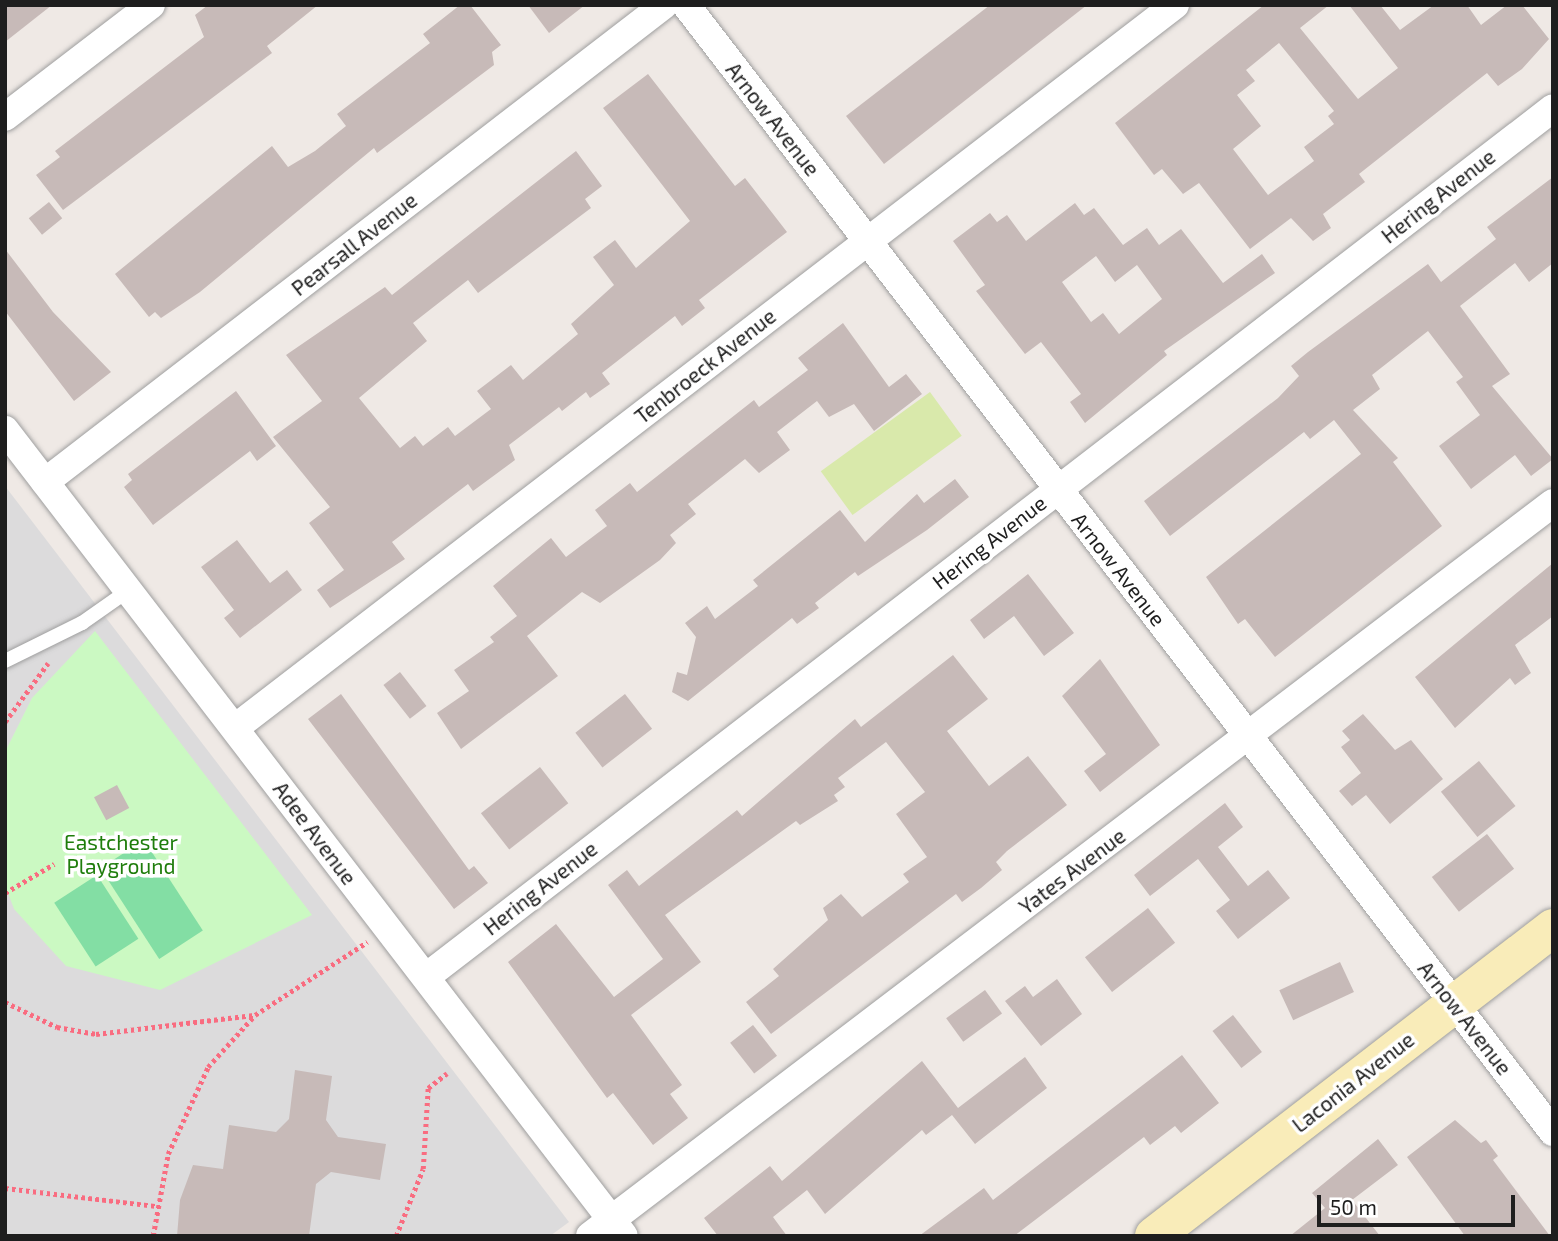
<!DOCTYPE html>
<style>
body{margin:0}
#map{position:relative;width:1558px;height:1241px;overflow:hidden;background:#efe9e5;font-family:"Exo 2",sans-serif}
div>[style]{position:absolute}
.residential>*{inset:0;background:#dcdbdc}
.grass>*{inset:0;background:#d9e9ab;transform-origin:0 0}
.park>*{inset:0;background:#cbf9c2}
.pitch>*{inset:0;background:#83dea4;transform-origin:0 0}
.building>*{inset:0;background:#c7bab8;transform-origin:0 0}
.path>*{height:4.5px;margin-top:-2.25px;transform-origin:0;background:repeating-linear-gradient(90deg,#f96c80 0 3.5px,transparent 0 7px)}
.roads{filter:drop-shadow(0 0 2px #9f9f9f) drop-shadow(0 0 2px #9f9f9f)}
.lane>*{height:14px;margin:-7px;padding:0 7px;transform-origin:7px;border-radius:7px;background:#fff}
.street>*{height:28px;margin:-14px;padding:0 14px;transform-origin:14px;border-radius:14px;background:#fff}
.secondary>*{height:38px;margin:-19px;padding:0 19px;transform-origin:19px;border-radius:19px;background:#f9ecb9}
span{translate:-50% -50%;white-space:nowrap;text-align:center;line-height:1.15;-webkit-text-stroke:7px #fff;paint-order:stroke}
.street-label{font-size:21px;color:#1e1e1e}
.park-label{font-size:21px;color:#1f7d0c}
.frame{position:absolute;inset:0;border:7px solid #1e1e1e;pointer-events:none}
.scale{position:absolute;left:1317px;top:1195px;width:198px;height:32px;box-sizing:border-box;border:4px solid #1e1e1e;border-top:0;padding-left:9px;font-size:21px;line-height:24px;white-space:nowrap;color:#1e1e1e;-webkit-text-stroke:5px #fff;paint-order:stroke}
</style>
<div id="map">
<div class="residential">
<div style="clip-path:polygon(5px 486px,569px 1222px,550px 1236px,5px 1236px)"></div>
</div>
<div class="grass">
<div style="left:930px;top:392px;width:54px;height:135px;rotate:54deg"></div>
</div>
<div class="park">
<div style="clip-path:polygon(95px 631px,312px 915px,160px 990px,66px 966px,14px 909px,5px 885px,5px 752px,32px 698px)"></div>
</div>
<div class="pitch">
<div style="left:144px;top:840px;width:108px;height:52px;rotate:57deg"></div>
<div style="left:97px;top:875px;width:76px;height:51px;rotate:57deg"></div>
</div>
<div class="building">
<div style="clip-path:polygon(5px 5px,52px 5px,5px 42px)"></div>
<div style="clip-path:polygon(208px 5px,318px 5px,267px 46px,272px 53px,63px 210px,36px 175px,60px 157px,55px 151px,204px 37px,195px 15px)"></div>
<div style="clip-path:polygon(460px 5px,470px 5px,501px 45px,492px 52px,494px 65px,377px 153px,374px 148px,200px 292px,161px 318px,155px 312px,149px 317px,115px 274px,272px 146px,288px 167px,315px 151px,346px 126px,337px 114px,430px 43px,423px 34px)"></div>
<div style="clip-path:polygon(528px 5px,585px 5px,549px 33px)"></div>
<div style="clip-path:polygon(990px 5px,1087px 5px,884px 164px,846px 116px)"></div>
<div style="clip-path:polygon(evenodd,1264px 5px,1329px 5px,1300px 28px,1358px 99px,1398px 68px,1349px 5px,1380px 5px,1400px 30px,1434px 5px,1467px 5px,1481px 25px,1507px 5px,1522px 5px,1549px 39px,1522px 69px,1498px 86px,1487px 73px,1359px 174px,1365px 182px,1323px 214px,1331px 228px,1313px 241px,1291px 218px,1250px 249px,1199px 183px,1183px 194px,1162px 169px,1154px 175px,1115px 123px,1264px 5px,1279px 43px,1334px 111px,1328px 116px,1334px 124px,1304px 147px,1314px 161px,1268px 195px,1233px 149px,1261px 126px,1237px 95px,1255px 81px,1246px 70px,1279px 43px)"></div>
<div style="clip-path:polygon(648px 74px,735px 186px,745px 178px,787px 232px,699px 300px,705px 308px,682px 326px,675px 316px,602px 373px,610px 384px,590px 398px,586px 392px,562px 411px,559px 407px,509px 445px,515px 460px,473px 491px,468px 484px,392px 542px,405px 559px,330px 608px,317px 590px,344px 570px,309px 523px,330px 507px,273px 437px,322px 401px,286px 355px,385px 287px,392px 295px,576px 151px,602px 186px,585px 199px,591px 208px,478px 293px,468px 280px,413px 323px,427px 341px,359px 398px,400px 448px,415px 436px,423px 446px,448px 427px,455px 436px,491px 409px,477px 391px,511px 365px,523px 380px,578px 334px,571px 324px,614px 285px,593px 257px,615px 240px,636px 268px,690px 221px,603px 108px)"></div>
<div style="clip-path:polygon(1553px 177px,1553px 263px,1529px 282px,1515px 263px,1460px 306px,1510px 374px,1492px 386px,1553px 459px,1531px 476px,1515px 455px,1471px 489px,1439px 446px,1480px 415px,1456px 382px,1463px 377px,1428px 331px,1372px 375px,1380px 389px,1353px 410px,1398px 458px,1393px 462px,1442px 526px,1275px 657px,1245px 619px,1238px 624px,1206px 577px,1361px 454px,1334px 420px,1310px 439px,1304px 432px,1170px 536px,1144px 501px,1278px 398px,1299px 376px,1291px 366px,1308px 352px,1428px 264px,1441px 282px,1496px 239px,1487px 227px)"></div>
<div style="left:49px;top:202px;width:21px;height:26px;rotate:51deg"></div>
<div style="clip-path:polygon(evenodd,1075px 203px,1084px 215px,1094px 208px,1123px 245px,1147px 228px,1159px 245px,1181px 229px,1223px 283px,1262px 254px,1275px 273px,1164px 351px,1167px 355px,1085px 423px,1070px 402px,1081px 394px,1041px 342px,1025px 354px,976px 291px,985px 285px,953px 241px,990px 213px,997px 222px,1007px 215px,1026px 241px,1075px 203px,1096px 256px,1115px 282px,1137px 265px,1162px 299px,1119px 334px,1103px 313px,1091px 322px,1062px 282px,1096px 256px)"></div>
<div style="clip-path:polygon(5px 249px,53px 312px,111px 372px,74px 401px,5px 311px)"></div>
<div style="clip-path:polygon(843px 323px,889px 387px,906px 374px,922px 394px,874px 431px,854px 404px,829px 417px,817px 401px,777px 432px,790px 450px,759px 473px,745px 459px,688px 504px,696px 514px,670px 535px,676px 543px,660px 560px,600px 603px,582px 592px,527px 636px,558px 676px,461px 749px,437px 713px,469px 691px,454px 670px,494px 642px,490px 637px,517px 616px,493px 586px,551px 538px,566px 557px,607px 526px,595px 510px,630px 483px,637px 492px,754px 400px,759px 407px,808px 370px,798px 358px)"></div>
<div style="clip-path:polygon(236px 391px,276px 446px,257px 461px,250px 451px,153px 525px,124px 487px,132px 480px,128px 474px)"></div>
<div style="clip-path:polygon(955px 479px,969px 497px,927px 530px,858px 576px,855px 572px,815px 603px,819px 608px,797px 624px,792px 618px,688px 701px,672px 692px,677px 672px,687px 675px,696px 637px,685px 623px,707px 606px,715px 619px,758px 586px,753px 580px,840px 510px,865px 542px,917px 494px,924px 503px)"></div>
<div style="clip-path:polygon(237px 540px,270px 583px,287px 570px,302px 590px,240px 638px,224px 618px,234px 610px,201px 567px)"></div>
<div style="clip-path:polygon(1553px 563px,1553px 616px,1515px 645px,1531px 673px,1515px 685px,1510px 678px,1455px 728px,1415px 677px)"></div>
<div style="clip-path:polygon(1028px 574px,1074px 633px,1044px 656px,1014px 616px,984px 639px,970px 620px)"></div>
<div style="clip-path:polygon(953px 655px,988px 699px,947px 731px,989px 786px,1028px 756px,1067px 805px,1007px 851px,996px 862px,1002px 870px,981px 888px,962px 902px,956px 894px,771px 1034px,746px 1002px,779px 976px,773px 969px,828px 920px,823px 908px,841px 894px,862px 917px,909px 882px,903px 874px,927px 857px,896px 814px,925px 792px,886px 742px,838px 778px,845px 787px,834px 795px,838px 801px,800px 825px,796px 821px,665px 915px,701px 962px,631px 1015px,682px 1085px,670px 1094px,688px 1118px,653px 1145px,613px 1093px,607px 1098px,508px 962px,556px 924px,614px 997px,663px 959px,608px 885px,627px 870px,639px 886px,737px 810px,742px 816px,855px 719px,861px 727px)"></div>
<div style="clip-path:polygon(1100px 659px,1160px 745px,1100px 792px,1084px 771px,1106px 754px,1062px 696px)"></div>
<div style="left:400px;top:672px;width:43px;height:21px;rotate:52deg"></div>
<div style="clip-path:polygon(341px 694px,469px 870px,474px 866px,488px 883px,454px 909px,308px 719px)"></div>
<div style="left:625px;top:694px;width:44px;height:63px;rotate:52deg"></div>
<div style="clip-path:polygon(1363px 714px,1395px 750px,1411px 740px,1443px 779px,1390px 824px,1366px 795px,1352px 806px,1339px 791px,1361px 773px,1341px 747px,1350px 740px,1342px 731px)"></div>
<div style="left:1479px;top:761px;width:58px;height:49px;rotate:51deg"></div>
<div style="left:540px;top:767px;width:46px;height:75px;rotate:52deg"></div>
<div style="left:117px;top:785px;width:26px;height:26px;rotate:62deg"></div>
<div style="clip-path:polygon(1225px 803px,1243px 827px,1218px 847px,1248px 886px,1268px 870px,1290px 898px,1238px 939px,1216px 911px,1230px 900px,1198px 859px,1150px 896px,1134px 875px)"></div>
<div style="left:1487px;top:834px;width:44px;height:70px;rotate:52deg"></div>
<div style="left:1148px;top:908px;width:44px;height:80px;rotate:52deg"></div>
<div style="left:1340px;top:962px;width:33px;height:67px;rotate:65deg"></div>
<div style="clip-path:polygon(1057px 979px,1082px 1014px,1041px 1046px,1005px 1001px,1025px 986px,1033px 997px)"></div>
<div style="left:985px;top:990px;width:29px;height:48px;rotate:54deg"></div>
<div style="left:1233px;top:1015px;width:47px;height:26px;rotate:52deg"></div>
<div style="left:753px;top:1025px;width:39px;height:29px;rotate:52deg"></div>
<div style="clip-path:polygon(1182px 1055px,1219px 1103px,1181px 1133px,1175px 1126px,1150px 1145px,1144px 1137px,1014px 1236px,919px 1236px,984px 1188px,993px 1200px)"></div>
<div style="clip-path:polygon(1025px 1057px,1047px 1088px,975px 1144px,952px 1115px,926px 1135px,922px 1130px,825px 1214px,807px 1190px,773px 1217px,787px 1236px,718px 1236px,704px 1218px,770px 1166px,782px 1181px,922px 1061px,958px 1108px)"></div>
<div style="clip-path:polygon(295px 1070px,332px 1076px,326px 1120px,338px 1137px,386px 1144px,380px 1180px,331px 1172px,316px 1184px,309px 1236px,177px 1236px,180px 1200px,193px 1165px,223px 1169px,229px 1125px,276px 1132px,289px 1119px)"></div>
<div style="clip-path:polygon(1455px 1120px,1481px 1143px,1486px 1140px,1498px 1156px,1493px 1160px,1550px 1236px,1465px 1236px,1407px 1157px)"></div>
<div style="clip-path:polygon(1378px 1139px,1398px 1165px,1352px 1200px,1380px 1236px,1290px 1236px,1325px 1208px,1312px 1193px)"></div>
</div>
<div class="path">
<div style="left:5px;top:722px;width:73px;rotate:-53.9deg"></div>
<div style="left:5px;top:893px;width:57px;rotate:-30.6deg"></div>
<div style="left:5px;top:1002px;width:58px;rotate:25.7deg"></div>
<div style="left:57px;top:1027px;width:40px;rotate:10deg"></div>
<div style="left:96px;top:1034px;width:159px;rotate:-6.9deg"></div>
<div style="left:5px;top:1188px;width:153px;rotate:6.8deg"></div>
<div style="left:153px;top:1236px;width:83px;rotate:-79.6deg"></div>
<div style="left:168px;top:1154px;width:96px;rotate:-65.3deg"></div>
<div style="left:208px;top:1067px;width:70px;rotate:-47.9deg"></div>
<div style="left:255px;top:1015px;width:134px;rotate:-33.1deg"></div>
<div style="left:396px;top:1236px;width:72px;rotate:-68.1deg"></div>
<div style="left:423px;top:1169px;width:81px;rotate:-86.5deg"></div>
<div style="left:428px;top:1088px;width:24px;rotate:-38deg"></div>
</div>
<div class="roads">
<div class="lane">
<div style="left:5px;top:661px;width:86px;rotate:-26.3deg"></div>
<div style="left:82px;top:623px;width:57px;rotate:-35.1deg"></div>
</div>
<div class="street">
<div style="left:686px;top:5px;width:1422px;rotate:52.43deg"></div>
<div style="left:5px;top:117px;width:184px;rotate:-37.5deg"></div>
<div style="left:5px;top:430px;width:1016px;rotate:52.48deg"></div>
<div style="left:45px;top:482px;width:781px;rotate:-37.62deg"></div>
<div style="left:235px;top:728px;width:1186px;rotate:-37.57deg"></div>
<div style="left:426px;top:977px;width:1423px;rotate:-37.63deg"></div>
<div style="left:590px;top:1236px;width:1210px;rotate:-37.28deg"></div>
</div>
<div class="secondary">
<div style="left:1154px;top:1236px;width:504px;rotate:-37.67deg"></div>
</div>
</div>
<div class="street-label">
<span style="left:773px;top:119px;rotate:52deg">Arnow Avenue</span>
<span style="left:1438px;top:196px;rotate:-38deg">Hering Avenue</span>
<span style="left:354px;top:244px;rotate:-38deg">Pearsall Avenue</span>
<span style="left:705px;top:366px;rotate:-38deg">Tenbroeck Avenue</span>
<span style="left:989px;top:542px;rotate:-38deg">Hering Avenue</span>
<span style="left:1119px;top:569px;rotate:52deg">Arnow Avenue</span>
<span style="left:315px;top:833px;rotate:53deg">Adee Avenue</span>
<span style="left:1072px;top:871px;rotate:-37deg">Yates Avenue</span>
<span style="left:540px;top:888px;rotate:-38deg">Hering Avenue</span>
<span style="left:1465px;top:1018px;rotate:52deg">Arnow Avenue</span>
<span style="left:1353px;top:1082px;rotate:-38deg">Laconia Avenue</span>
</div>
<div class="park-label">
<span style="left:121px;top:854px">Eastchester<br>Playground</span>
</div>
<div class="frame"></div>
<div class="scale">50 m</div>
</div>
